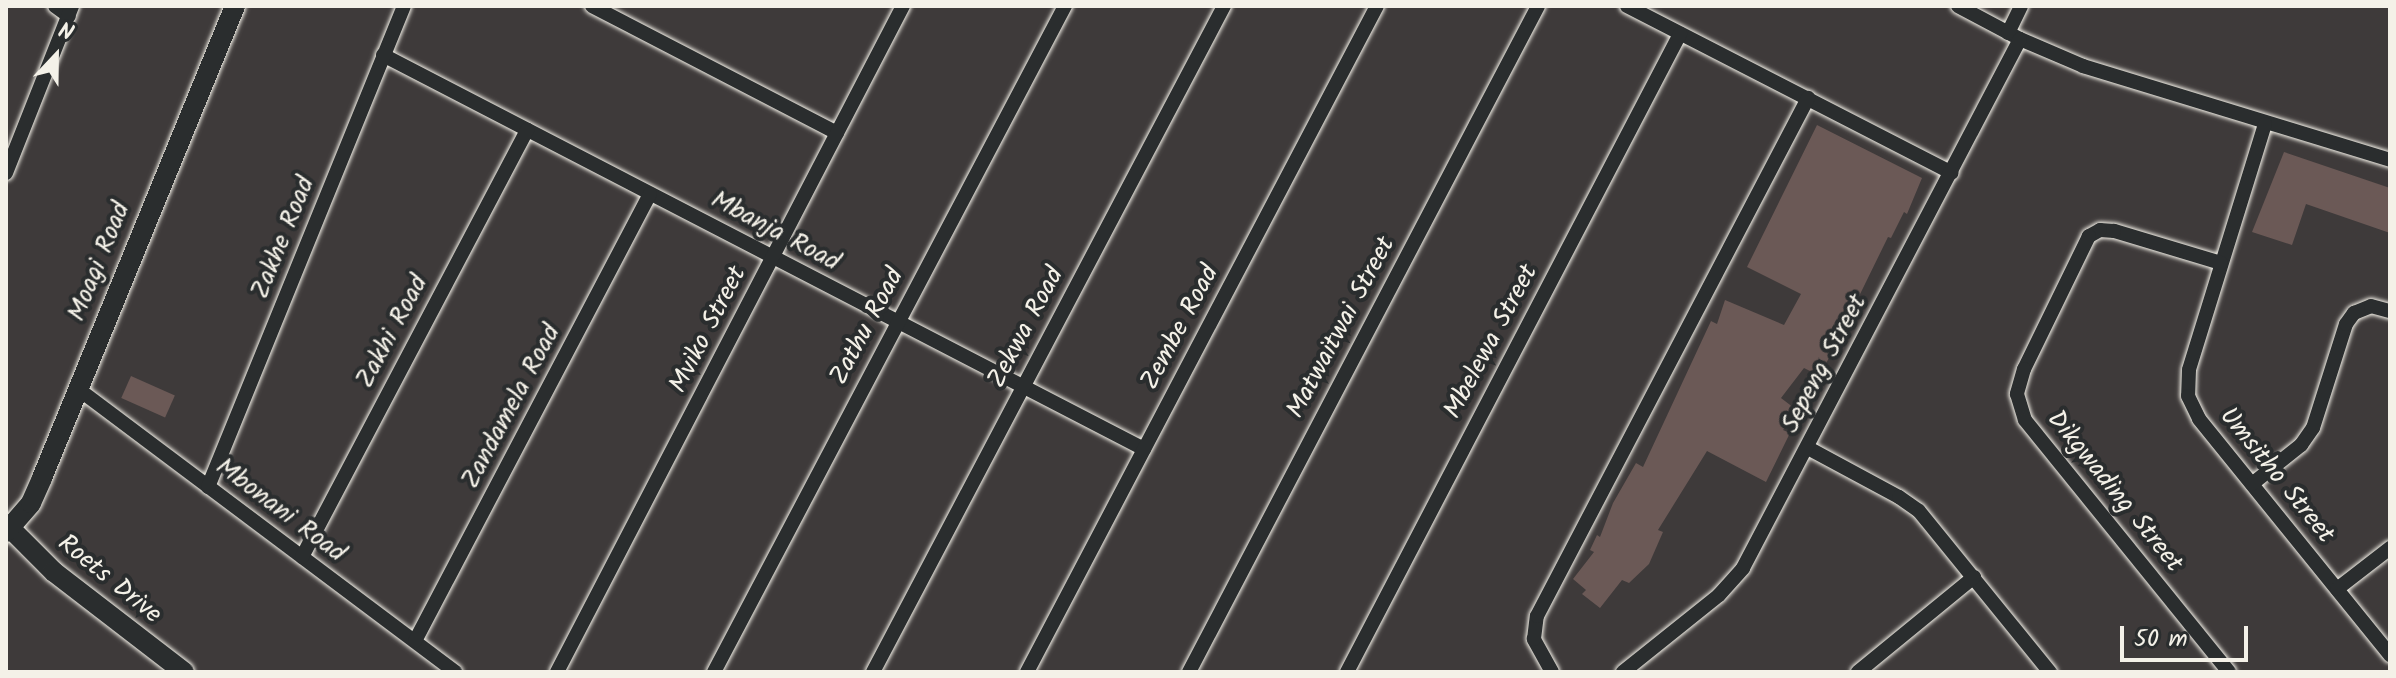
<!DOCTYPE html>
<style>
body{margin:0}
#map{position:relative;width:2396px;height:678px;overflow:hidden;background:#3e3a3a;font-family:Kalam,sans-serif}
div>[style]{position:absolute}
.building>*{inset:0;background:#6b5956;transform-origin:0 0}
.roads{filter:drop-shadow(0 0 2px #f4f1e8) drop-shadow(0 0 2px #f4f1e8)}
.street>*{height:14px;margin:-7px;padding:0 7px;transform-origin:7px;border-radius:7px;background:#2a2d2e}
.secondary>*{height:20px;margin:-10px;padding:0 10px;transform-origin:10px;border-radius:10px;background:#2a2d2e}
span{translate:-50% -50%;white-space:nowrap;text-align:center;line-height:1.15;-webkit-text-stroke:8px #2a2d2e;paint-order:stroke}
.street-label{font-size:26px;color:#f4f1e8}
.frame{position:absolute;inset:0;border:8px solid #f4f1e8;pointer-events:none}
.north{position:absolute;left:16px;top:16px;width:80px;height:80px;-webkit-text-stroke:6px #2a2d2e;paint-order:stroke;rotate:22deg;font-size:22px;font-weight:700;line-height:32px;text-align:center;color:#f4f1e8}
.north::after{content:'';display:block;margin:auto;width:28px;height:36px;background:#f4f1e8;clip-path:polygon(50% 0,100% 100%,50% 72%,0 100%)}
.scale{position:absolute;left:2120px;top:626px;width:128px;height:36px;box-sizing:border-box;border:4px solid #f4f1e8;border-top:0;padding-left:10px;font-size:24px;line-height:28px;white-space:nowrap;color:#f4f1e8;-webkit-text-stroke:6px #2a2d2e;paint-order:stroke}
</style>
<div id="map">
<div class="building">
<div style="clip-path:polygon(1817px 125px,1922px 178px,1907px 214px,1904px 212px,1891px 238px,1888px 237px,1820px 376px,1804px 368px,1781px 398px,1798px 411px,1783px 430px,1790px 433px,1766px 482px,1707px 451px,1658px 530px,1663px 532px,1649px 564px,1629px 583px,1622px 580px,1600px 608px,1582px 594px,1586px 590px,1573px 579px,1594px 552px,1590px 550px,1597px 535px,1600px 537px,1613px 503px,1636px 463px,1643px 467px,1711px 321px,1717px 324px,1725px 300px,1784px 325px,1801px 294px,1747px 267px)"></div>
<div style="clip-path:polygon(2284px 152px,2390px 188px,2390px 233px,2306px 204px,2292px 245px,2252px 232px)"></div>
<div style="left:131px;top:376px;width:48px;height:24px;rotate:24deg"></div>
</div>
<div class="roads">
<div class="street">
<div style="left:55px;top:6px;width:17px;rotate:36deg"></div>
<div style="left:592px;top:6px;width:276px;rotate:27.4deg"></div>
<div style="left:1627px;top:6px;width:365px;rotate:27.2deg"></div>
<div style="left:1958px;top:6px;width:70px;rotate:28deg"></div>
<div style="left:2020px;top:39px;width:69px;rotate:23.2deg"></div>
<div style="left:2083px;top:66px;width:321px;rotate:17deg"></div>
<div style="left:2008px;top:33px;width:30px;rotate:-64deg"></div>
<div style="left:383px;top:55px;width:857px;rotate:27.37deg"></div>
<div style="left:2265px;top:124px;width:257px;rotate:107.2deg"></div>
<div style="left:2189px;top:370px;width:26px;rotate:92deg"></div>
<div style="left:2188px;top:396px;width:25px;rotate:64deg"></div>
<div style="left:2199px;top:419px;width:304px;rotate:51deg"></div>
<div style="left:6px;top:173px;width:180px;rotate:-68.4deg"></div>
<div style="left:2221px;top:263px;width:112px;rotate:-163.3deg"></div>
<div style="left:2114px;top:231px;width:14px;rotate:-176deg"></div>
<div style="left:2100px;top:230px;width:13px;rotate:151deg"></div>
<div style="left:2089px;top:236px;width:148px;rotate:116deg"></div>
<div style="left:2024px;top:369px;width:26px;rotate:106deg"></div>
<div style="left:2017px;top:394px;width:27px;rotate:73deg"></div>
<div style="left:2025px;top:420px;width:324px;rotate:51deg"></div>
<div style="left:77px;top:388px;width:473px;rotate:36.9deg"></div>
<div style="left:1808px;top:448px;width:103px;rotate:28.3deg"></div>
<div style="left:1899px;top:497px;width:24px;rotate:35deg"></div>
<div style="left:1919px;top:511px;width:208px;rotate:50.9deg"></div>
<div style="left:2252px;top:484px;width:63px;rotate:-38.5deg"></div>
<div style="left:2301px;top:445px;width:21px;rotate:-55deg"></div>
<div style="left:2313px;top:428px;width:109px;rotate:-72.4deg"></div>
<div style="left:2346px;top:324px;width:14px;rotate:-54deg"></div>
<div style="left:2354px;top:313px;width:18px;rotate:-22deg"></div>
<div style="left:2371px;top:306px;width:20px;rotate:15deg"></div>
<div style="left:208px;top:487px;width:519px;rotate:-67.83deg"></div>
<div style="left:302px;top:557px;width:483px;rotate:-62.2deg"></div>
<div style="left:2337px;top:589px;width:67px;rotate:-37.7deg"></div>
<div style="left:415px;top:641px;width:505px;rotate:-62.27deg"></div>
<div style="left:557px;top:672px;width:751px;rotate:-62.55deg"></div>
<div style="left:714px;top:672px;width:753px;rotate:-62.21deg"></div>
<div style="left:873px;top:672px;width:753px;rotate:-62.21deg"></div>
<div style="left:1027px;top:672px;width:752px;rotate:-62.28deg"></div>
<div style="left:1189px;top:672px;width:752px;rotate:-62.34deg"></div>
<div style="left:1347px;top:672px;width:720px;rotate:-62.44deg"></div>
<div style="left:1552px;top:672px;width:38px;rotate:-119deg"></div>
<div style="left:1534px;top:639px;width:23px;rotate:-83deg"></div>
<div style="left:1537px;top:616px;width:585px;rotate:-62.38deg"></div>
<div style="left:1623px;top:672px;width:123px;rotate:-38.7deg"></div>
<div style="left:1719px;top:595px;width:36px;rotate:-48deg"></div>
<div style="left:1743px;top:568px;width:597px;rotate:-62.36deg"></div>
<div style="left:1858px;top:672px;width:150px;rotate:-39.3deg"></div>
</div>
<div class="secondary">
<div style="left:6px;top:524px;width:68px;rotate:45deg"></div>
<div style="left:54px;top:572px;width:164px;rotate:37.6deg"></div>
<div style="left:6px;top:532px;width:38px;rotate:-49deg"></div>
<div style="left:31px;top:503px;width:27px;rotate:-66deg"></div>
<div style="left:42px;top:478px;width:510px;rotate:-67.76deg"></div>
</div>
</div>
<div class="street-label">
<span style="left:775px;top:232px;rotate:28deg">Mbanja Road</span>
<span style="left:284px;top:238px;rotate:-68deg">Zakhe Road</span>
<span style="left:100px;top:262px;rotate:-68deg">Moagi Road</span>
<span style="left:868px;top:327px;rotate:-62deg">Zathu Road</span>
<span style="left:1027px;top:328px;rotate:-62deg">Zekwa Road</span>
<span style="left:1181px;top:328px;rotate:-62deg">Zembe Road</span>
<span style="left:1342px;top:328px;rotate:-62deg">Matwaitwai Street</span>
<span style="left:709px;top:330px;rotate:-63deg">Mviko Street</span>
<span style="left:393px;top:332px;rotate:-62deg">Zakhi Road</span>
<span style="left:1492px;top:342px;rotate:-62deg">Mbelewa Street</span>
<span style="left:1825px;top:364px;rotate:-62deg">Sepeng Street</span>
<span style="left:512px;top:407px;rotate:-62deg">Zandamela Road</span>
<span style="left:2276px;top:476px;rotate:51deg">Umsitho Street</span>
<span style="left:2114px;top:492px;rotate:51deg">Dikgwading Street</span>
<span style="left:280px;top:511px;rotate:37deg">Mbonani Road</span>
<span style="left:109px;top:580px;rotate:39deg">Roets Drive</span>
</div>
<div class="frame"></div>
<div class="north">N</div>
<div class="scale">50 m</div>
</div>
